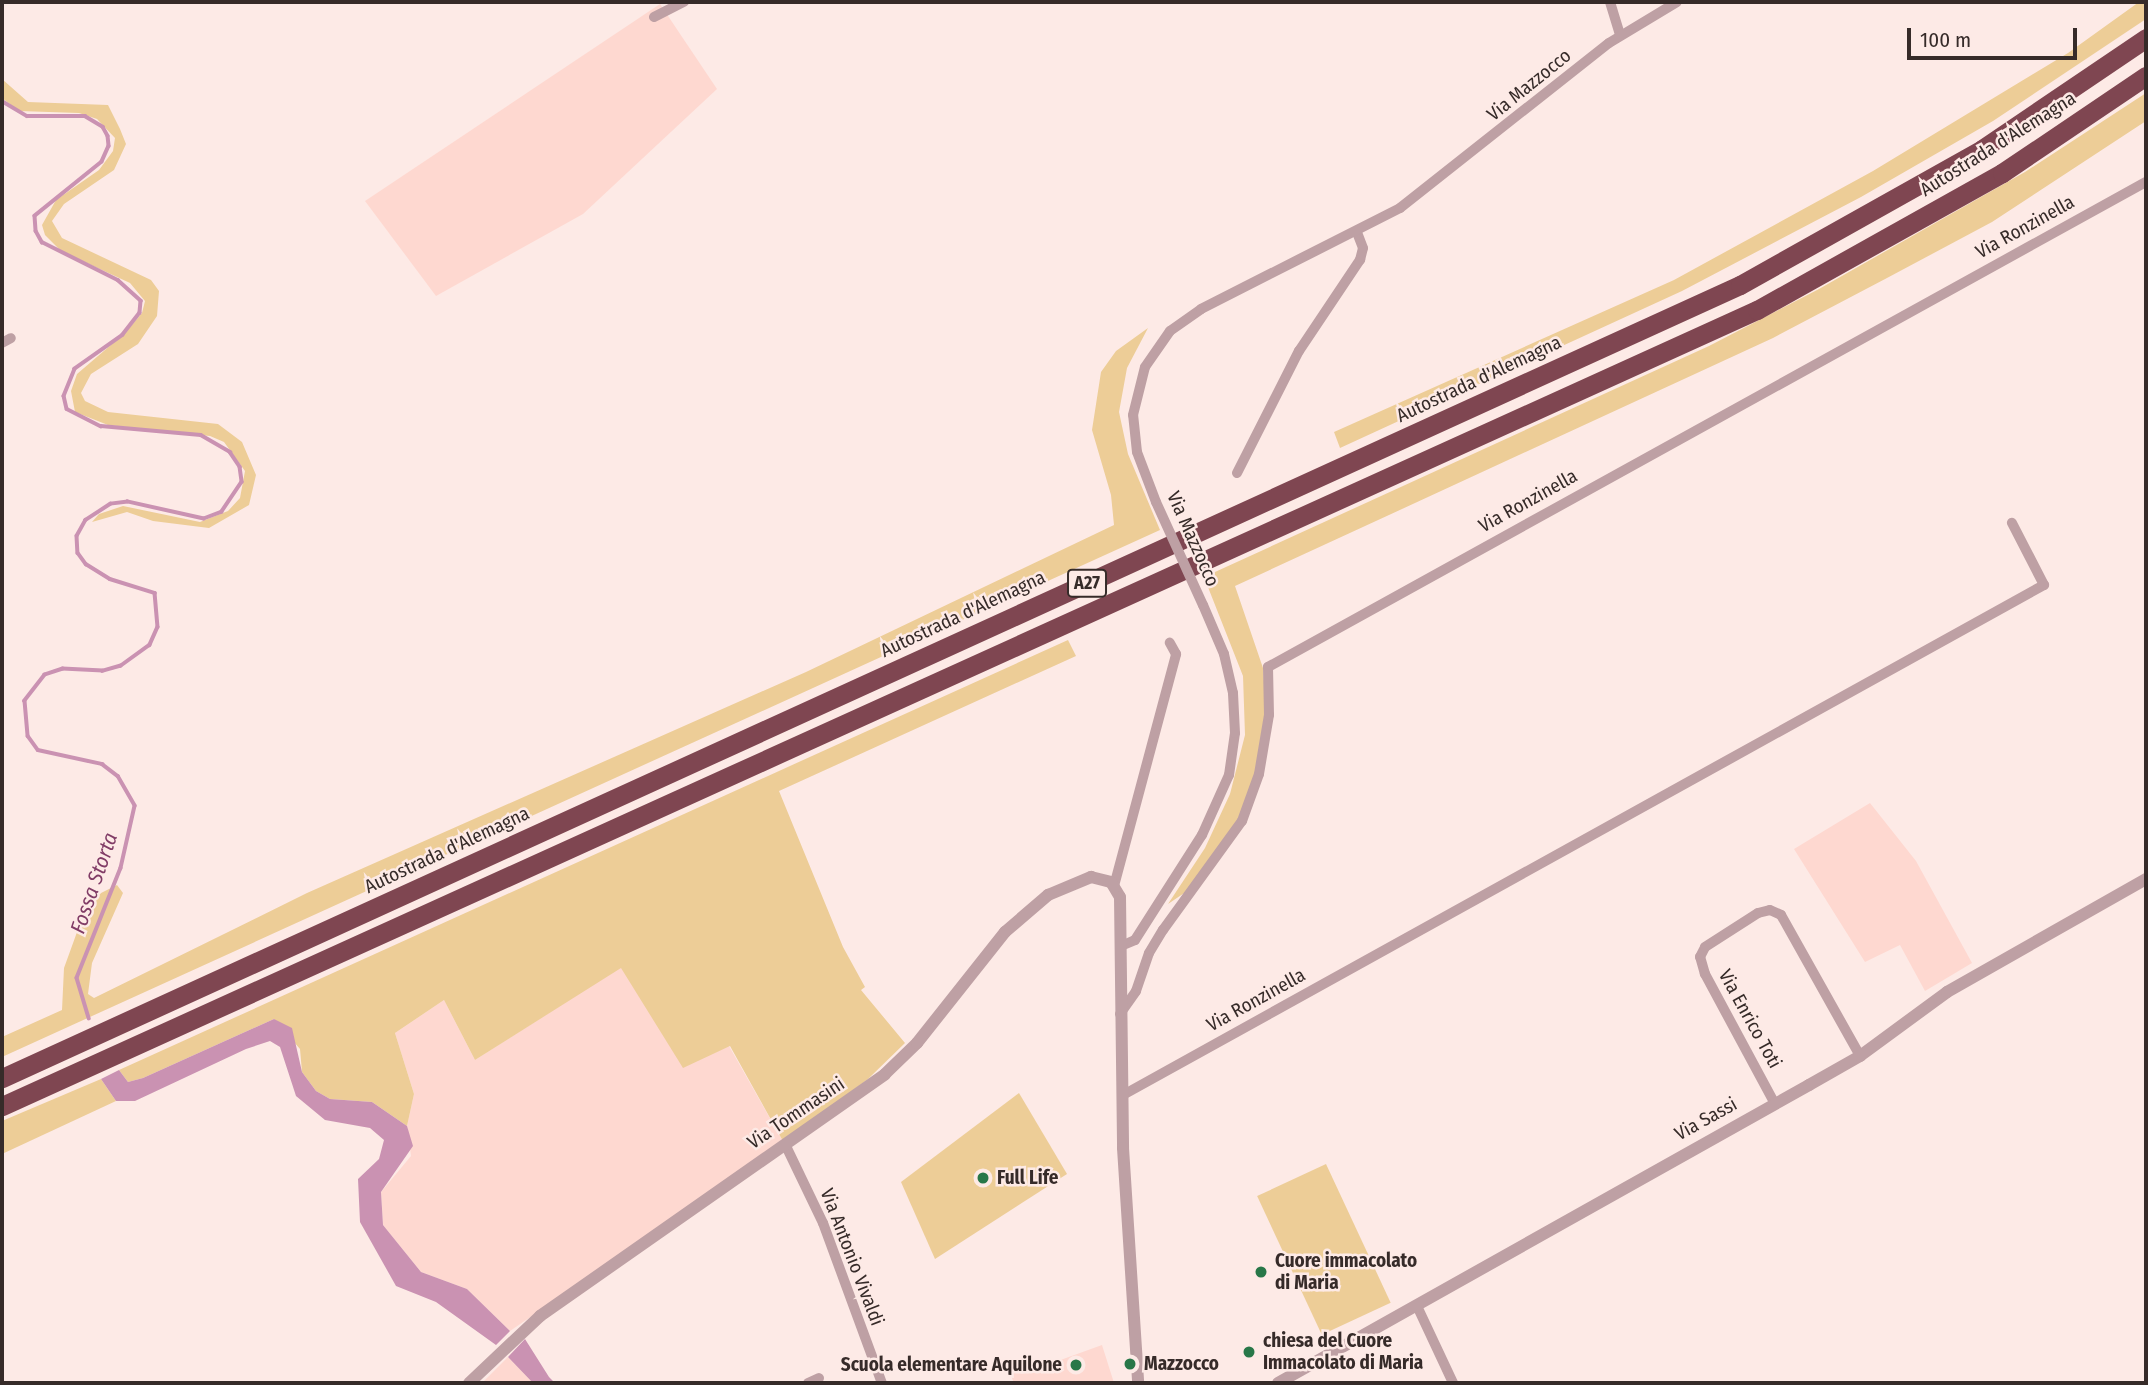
<!DOCTYPE html>
<style>
body{margin:0}
#map{position:relative;width:2148px;height:1385px;overflow:hidden;background:#fdeae6;font-family:"Fira Sans Condensed",sans-serif}
div>[style]{position:absolute}
.built>*{inset:0;background:#fed8d0}
.green>*{inset:0;background:#edcd97;transform-origin:0 0}
.water>*{inset:0;background:#ca92b2}
.stream>*{height:3.5px;margin:-1.75px;padding:0 1.75px;transform-origin:1.75px;border-radius:1.75px;background:#ca92b2}
.minor>*{height:10px;margin:-5px;padding:0 5px;transform-origin:5px;border-radius:5px;background:#bea0a4}
.tertiary>*{height:12px;margin:-6px;padding:0 6px;transform-origin:6px;border-radius:6px;background:#bea0a4}
.motorway>*{height:19px;margin:-9.5px;padding:0 9.5px;transform-origin:9.5px;border-radius:9.5px;background:#7f4651}
.minor-bridge>*{height:10px;margin:-5px;padding:0 5px;transform-origin:5px;border-radius:5px;background:#bea0a4}
.dots>*{width:19px;height:19px;translate:-50% -50%;box-sizing:border-box;border:4px solid #fdeae6;border-radius:50%}
span{translate:-50% -50%;white-space:nowrap;text-align:center;line-height:1.15;-webkit-text-stroke:5px #fdeae6;paint-order:stroke}
.shield-label span{padding:2px 5px;background:#fdeae6;border:2px solid;border-radius:5px;-webkit-text-stroke-width:0}
.shield-label{font-size:18px;color:#362b29;font-weight:700}
.street-label{font-size:19px;color:#362b29}
.poi-label{font-size:19px;color:#362b29;font-weight:700}
.left{translate:0 -50%;text-align:left}
.right{translate:-100% -50%;text-align:right}
.water-label{font-size:21px;color:#813c66;font-style:italic}
.frame{position:absolute;inset:0;border:4px solid #362b29;pointer-events:none}
.scale{position:absolute;left:1907px;top:28px;width:170px;height:32px;box-sizing:border-box;border:4px solid #362b29;border-top:0;padding-left:9px;font-size:21px;line-height:24px;white-space:nowrap;color:#362b29;-webkit-text-stroke:5px #fdeae6;paint-order:stroke}
</style>
<div id="map">
<div class="built">
<div style="clip-path:polygon(660px 4px,717px 89px,583px 214px,436px 296px,365px 201px)"></div>
<div style="clip-path:polygon(1870px 803px,1916px 861px,1972px 963px,1925px 991px,1900px 945px,1865px 962px,1794px 849px)"></div>
<div style="clip-path:polygon(621px 967px,683px 1067px,729px 1046px,784px 1143px,510px 1331px,467px 1289px,421px 1272px,383px 1225px,381px 1192px,411px 1156px,407px 1126px,414px 1094px,395px 1033px,444px 1000px,475px 1060px)"></div>
<div style="clip-path:polygon(1102px 1345px,1114px 1383px,1014px 1383px,1009px 1371px,1026px 1363px,1030px 1371px)"></div>
<div style="clip-path:polygon(508px 1357px,533px 1383px,482px 1383px)"></div>
</div>
<div class="green">
<div style="clip-path:polygon(2139px 2px,2146px 2px,2146px 19px,1993px 121px,1861px 197px,1682px 291px,1340px 448px,1334px 432px,1674px 280px,1873px 171px,2068px 53px)"></div>
<div style="clip-path:polygon(2px 79px,28px 102px,108px 105px,120px 129px,126px 144px,114px 170px,64px 204px,52px 221px,62px 238px,151px 280px,159px 291px,157px 316px,138px 344px,91px 374px,81px 393px,85px 401px,108px 412px,218px 424px,242px 442px,256px 475px,249px 505px,209px 528px,153px 521px,127px 512px,92px 522px,99px 514px,123px 506px,200px 522px,228px 511px,240px 498px,245px 471px,224px 442px,210px 436px,108px 425px,75px 412px,71px 391px,77px 374px,126px 332px,142px 313px,145px 301px,130px 283px,61px 251px,45px 235px,42px 225px,56px 200px,99px 170px,113px 151px,115px 138px,97px 119px,79px 113px,19px 111px,2px 98px)"></div>
<div style="clip-path:polygon(2146px 93px,2146px 121px,1992px 222px,1887px 278px,1773px 338px,1235px 586px,1263px 668px,1268px 736px,1246px 812px,1202px 881px,1168px 904px,1205px 848px,1230px 794px,1245px 735px,1243px 676px,1204px 577px,1709px 346px,1819px 289px,2025px 172px)"></div>
<div style="clip-path:polygon(1148px 328px,1127px 368px,1119px 412px,1128px 454px,1160px 530px,2px 1057px,2px 1037px,62px 1010px,64px 968px,89px 899px,117px 885px,123px 893px,92px 963px,88px 994px,94px 998px,307px 893px,806px 672px,1114px 525px,1111px 495px,1092px 430px,1101px 372px,1116px 351px)"></div>
<div style="clip-path:polygon(1068px 640px,1076px 656px,779px 791px,843px 947px,865px 987px,861px 990px,905px 1043px,868px 1079px,784px 1143px,730px 1046px,683px 1068px,621px 968px,475px 1060px,444px 1000px,395px 1033px,414px 1094px,407px 1126px,372px 1102px,330px 1099px,316px 1091px,302px 1072px,300px 1049px,274px 1019px,143px 1078px,128px 1082px,119px 1070px)"></div>
<div style="clip-path:polygon(101px 1079px,116px 1101px,2px 1154px,2px 1121px)"></div>
<div style="clip-path:polygon(1019px 1093px,1067px 1174px,935px 1259px,901px 1182px)"></div>
<div style="left:1326px;top:1164px;width:153px;height:76px;rotate:65deg"></div>
</div>
<div class="water">
<div style="clip-path:polygon(274px 1019px,292px 1028px,302px 1072px,316px 1091px,330px 1099px,372px 1102px,407px 1126px,413px 1146px,381px 1192px,383px 1225px,421px 1272px,467px 1289px,510px 1331px,496px 1345px,436px 1302px,396px 1286px,360px 1222px,358px 1179px,379px 1159px,384px 1140px,370px 1128px,325px 1120px,296px 1096px,280px 1047px,270px 1041px,246px 1049px,135px 1101px,116px 1101px,101px 1079px,119px 1070px,128px 1082px,143px 1078px)"></div>
<div style="clip-path:polygon(525px 1339px,549px 1377px,555px 1383px,533px 1383px,508px 1357px)"></div>
</div>
<div class="stream">
<div style="left:2px;top:101px;width:29px;rotate:31deg"></div>
<div style="left:27px;top:116px;width:58px"></div>
<div style="left:85px;top:116px;width:21px;rotate:31deg"></div>
<div style="left:103px;top:127px;width:10px;rotate:61deg"></div>
<div style="left:108px;top:136px;width:10px;rotate:84deg"></div>
<div style="left:109px;top:146px;width:17px;rotate:114deg"></div>
<div style="left:102px;top:162px;width:86px;rotate:141.1deg"></div>
<div style="left:35px;top:216px;width:15px;rotate:86deg"></div>
<div style="left:36px;top:231px;width:13px;rotate:61deg"></div>
<div style="left:42px;top:242px;width:85px;rotate:26.6deg"></div>
<div style="left:118px;top:280px;width:31px;rotate:42deg"></div>
<div style="left:141px;top:301px;width:12px;rotate:95deg"></div>
<div style="left:140px;top:313px;width:28px;rotate:128deg"></div>
<div style="left:123px;top:335px;width:59px;rotate:144.7deg"></div>
<div style="left:75px;top:369px;width:29px;rotate:112deg"></div>
<div style="left:64px;top:396px;width:13px;rotate:77deg"></div>
<div style="left:67px;top:409px;width:38px;rotate:27deg"></div>
<div style="left:101px;top:426px;width:100px;rotate:5.1deg"></div>
<div style="left:201px;top:435px;width:34px;rotate:30deg"></div>
<div style="left:230px;top:452px;width:18px;rotate:56deg"></div>
<div style="left:240px;top:467px;width:15px;rotate:82deg"></div>
<div style="left:242px;top:482px;width:36px;rotate:124deg"></div>
<div style="left:222px;top:512px;width:19px;rotate:159deg"></div>
<div style="left:204px;top:519px;width:78px;rotate:-167.4deg"></div>
<div style="left:128px;top:502px;width:17px;rotate:173deg"></div>
<div style="left:111px;top:504px;width:30px;rotate:147deg"></div>
<div style="left:86px;top:520px;width:18px;rotate:119deg"></div>
<div style="left:77px;top:536px;width:17px;rotate:87deg"></div>
<div style="left:78px;top:553px;width:14px;rotate:54deg"></div>
<div style="left:86px;top:564px;width:28px;rotate:32deg"></div>
<div style="left:110px;top:579px;width:47px;rotate:17.3deg"></div>
<div style="left:155px;top:593px;width:34px;rotate:85deg"></div>
<div style="left:158px;top:627px;width:20px;rotate:114deg"></div>
<div style="left:150px;top:645px;width:36px;rotate:144deg"></div>
<div style="left:121px;top:666px;width:19px;rotate:164deg"></div>
<div style="left:103px;top:671px;width:40px;rotate:-177.1deg"></div>
<div style="left:63px;top:669px;width:19px;rotate:162deg"></div>
<div style="left:45px;top:675px;width:33px;rotate:128deg"></div>
<div style="left:25px;top:701px;width:35px;rotate:85deg"></div>
<div style="left:28px;top:736px;width:17px;rotate:54deg"></div>
<div style="left:38px;top:750px;width:66px;rotate:12.3deg"></div>
<div style="left:102px;top:764px;width:20px;rotate:37deg"></div>
<div style="left:118px;top:776px;width:34px;rotate:60deg"></div>
<div style="left:135px;top:806px;width:64px;rotate:102.7deg"></div>
<div style="left:121px;top:868px;width:118px;rotate:111.8deg"></div>
<div style="left:77px;top:978px;width:42px;rotate:73.3deg"></div>
</div>
<div class="minor">
<div style="left:1610px;top:2px;width:34px;rotate:73deg"></div>
<div style="left:654px;top:17px;width:34px;rotate:-27deg"></div>
<div style="left:2px;top:343px;width:10px;rotate:-29deg"></div>
<div style="left:1237px;top:473px;width:137px;rotate:-63.1deg"></div>
<div style="left:1299px;top:351px;width:110px;rotate:-56.2deg"></div>
<div style="left:1360px;top:260px;width:12px;rotate:-76deg"></div>
<div style="left:1363px;top:248px;width:17px;rotate:-111deg"></div>
<div style="left:1156px;top:502px;width:53px;rotate:-110.8deg"></div>
<div style="left:1137px;top:452px;width:37px;rotate:-96deg"></div>
<div style="left:1133px;top:415px;width:49px;rotate:-76deg"></div>
<div style="left:1145px;top:367px;width:44px;rotate:-55.2deg"></div>
<div style="left:1170px;top:331px;width:38px;rotate:-35deg"></div>
<div style="left:1201px;top:309px;width:223px;rotate:-26.9deg"></div>
<div style="left:1400px;top:208px;width:266px;rotate:-38.3deg"></div>
<div style="left:1609px;top:43px;width:79px;rotate:-31.1deg"></div>
<div style="left:1114px;top:886px;width:240px;rotate:-75deg"></div>
<div style="left:1176px;top:654px;width:13px;rotate:-119deg"></div>
<div style="left:1121px;top:946px;width:15px;rotate:-23deg"></div>
<div style="left:1135px;top:940px;width:125px;rotate:-57.5deg"></div>
<div style="left:1202px;top:835px;width:66px;rotate:-65.8deg"></div>
<div style="left:1229px;top:775px;width:42px;rotate:-81.9deg"></div>
<div style="left:1235px;top:733px;width:40px;rotate:-92.9deg"></div>
<div style="left:1233px;top:693px;width:40px;rotate:-103deg"></div>
<div style="left:1224px;top:654px;width:53px;rotate:-113.2deg"></div>
<div style="left:1120px;top:1014px;width:28px;rotate:-55deg"></div>
<div style="left:1136px;top:991px;width:40px;rotate:-71.1deg"></div>
<div style="left:1149px;top:953px;width:27px;rotate:-59deg"></div>
<div style="left:1163px;top:930px;width:135px;rotate:-54.1deg"></div>
<div style="left:1242px;top:821px;width:50px;rotate:-70.1deg"></div>
<div style="left:1259px;top:774px;width:60px;rotate:-80.4deg"></div>
<div style="left:1269px;top:715px;width:48px;rotate:-91.2deg"></div>
<div style="left:1268px;top:667px;width:1003px;rotate:-28.92deg"></div>
<div style="left:1123px;top:1095px;width:1053px;rotate:-28.98deg"></div>
<div style="left:2044px;top:585px;width:70px;rotate:-117.3deg"></div>
<div style="left:1775px;top:1104px;width:148px;rotate:-118.3deg"></div>
<div style="left:1705px;top:974px;width:18px;rotate:-106deg"></div>
<div style="left:1700px;top:957px;width:11px;rotate:-63deg"></div>
<div style="left:1705px;top:947px;width:63px;rotate:-32.7deg"></div>
<div style="left:1758px;top:913px;width:12px;rotate:-14deg"></div>
<div style="left:1770px;top:910px;width:12px;rotate:24deg"></div>
<div style="left:1781px;top:915px;width:162px;rotate:60.7deg"></div>
<div style="left:785px;top:1144px;width:88px;rotate:64.3deg"></div>
<div style="left:823px;top:1223px;width:171px;rotate:69.8deg"></div>
<div style="left:1417px;top:1306px;width:85px;rotate:64.9deg"></div>
<div style="left:808px;top:1383px;width:12px;rotate:-24deg"></div>
</div>
<div class="tertiary">
<div style="left:469px;top:1383px;width:98px;rotate:-43.3deg"></div>
<div style="left:540px;top:1316px;width:421px;rotate:-35deg"></div>
<div style="left:885px;top:1074px;width:45px;rotate:-44.1deg"></div>
<div style="left:917px;top:1043px;width:142px;rotate:-51.6deg"></div>
<div style="left:1005px;top:932px;width:57px;rotate:-40.7deg"></div>
<div style="left:1048px;top:895px;width:47px;rotate:-22.7deg"></div>
<div style="left:1091px;top:877px;width:21px;rotate:14deg"></div>
<div style="left:1111px;top:882px;width:17px;rotate:59deg"></div>
<div style="left:1120px;top:897px;width:251px;rotate:89.3deg"></div>
<div style="left:1123px;top:1148px;width:235px;rotate:86.3deg"></div>
<div style="left:1278px;top:1383px;width:609px;rotate:-29.3deg"></div>
<div style="left:1809px;top:1085px;width:59px;rotate:-29.6deg"></div>
<div style="left:1860px;top:1056px;width:108px;rotate:-36.3deg"></div>
<div style="left:1947px;top:992px;width:229px;rotate:-29.6deg"></div>
</div>
<div class="motorway">
<div style="left:2px;top:1078px;width:1910px;rotate:-24.53deg"></div>
<div style="left:1740px;top:285px;width:278px;rotate:-29.3deg"></div>
<div style="left:1982px;top:149px;width:198px;rotate:-34.1deg"></div>
<div style="left:2px;top:1106px;width:1927px;rotate:-24.4deg"></div>
<div style="left:1757px;top:310px;width:281px;rotate:-29.2deg"></div>
<div style="left:2002px;top:173px;width:174px;rotate:-34deg"></div>
</div>
<div class="minor-bridge">
<div style="left:1156px;top:502px;width:113px;rotate:65.5deg"></div>
</div>
<div class="dots">
<div style="left:983px;top:1178px;background:#287748"></div>
<div style="left:1261px;top:1272px;background:#287748"></div>
<div style="left:1249px;top:1352px;background:#287748"></div>
<div style="left:1130px;top:1364px;background:#287748"></div>
<div style="left:1076px;top:1365px;background:#287748"></div>
</div>
<div class="shield-label">
<span style="left:1087px;top:583px">A27</span>
</div>
<div class="street-label">
<span style="left:1529px;top:85px;rotate:-39deg">Via Mazzocco</span>
<span style="left:1998px;top:144px;rotate:-32deg">Autostrada d'Alemagna</span>
<span style="left:2025px;top:227px;rotate:-29deg">Via Ronzinella</span>
<span style="left:1479px;top:379px;rotate:-25deg">Autostrada d'Alemagna</span>
<span style="left:1528px;top:501px;rotate:-29deg">Via Ronzinella</span>
<span style="left:1193px;top:539px;rotate:66deg">Via Mazzocco</span>
<span style="left:963px;top:614px;rotate:-25deg">Autostrada d'Alemagna</span>
<span style="left:447px;top:850px;rotate:-25deg">Autostrada d'Alemagna</span>
<span style="left:1256px;top:1000px;rotate:-29deg">Via Ronzinella</span>
<span style="left:1750px;top:1019px;rotate:61deg">Via Enrico Toti</span>
<span style="left:796px;top:1113px;rotate:-34deg">Via Tommasini</span>
<span style="left:1706px;top:1119px;rotate:-29deg">Via Sassi</span>
<span style="left:852px;top:1257px;rotate:69deg">Via Antonio Vivaldi</span>
</div>
<div class="poi-label">
<span class="left" style="left:997px;top:1178px">Full Life</span>
<span class="left" style="left:1275px;top:1272px">Cuore immacolato<br>di Maria</span>
<span class="left" style="left:1263px;top:1352px">chiesa del Cuore<br>Immacolato di Maria</span>
<span class="left" style="left:1144px;top:1364px">Mazzocco</span>
<span class="right" style="left:1062px;top:1365px">Scuola elementare Aquilone</span>
</div>
<div class="water-label">
<span style="left:94px;top:883px;rotate:-71deg">Fossa Storta</span>
</div>
<div class="frame"></div>
<div class="scale">100 m</div>
</div>
